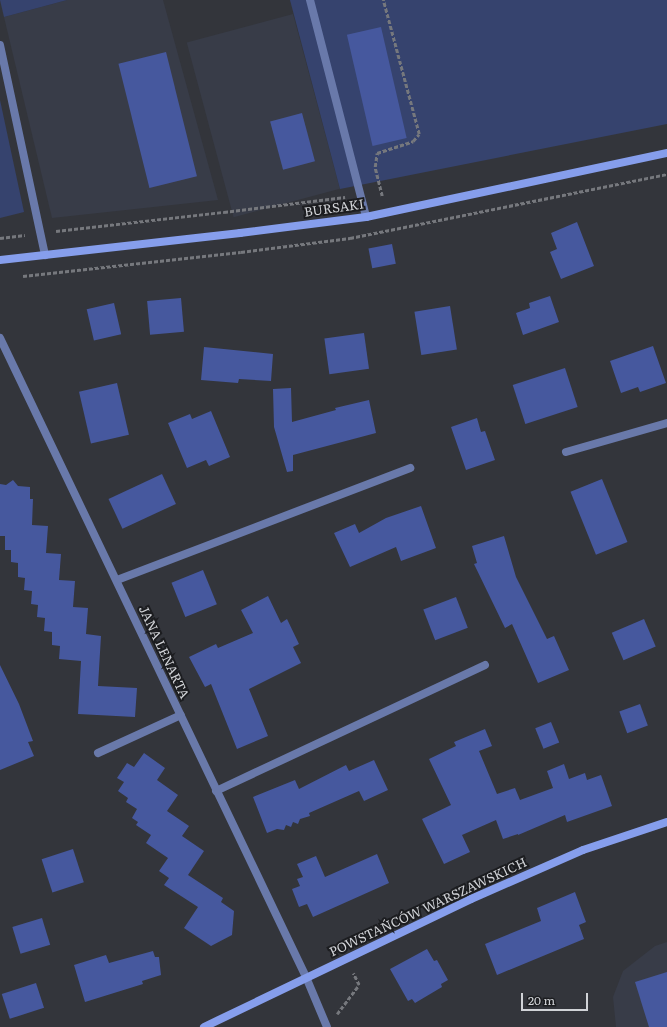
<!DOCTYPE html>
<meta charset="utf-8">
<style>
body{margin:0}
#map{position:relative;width:667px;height:1027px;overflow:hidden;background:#33353b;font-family:Literata,serif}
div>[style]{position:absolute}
.built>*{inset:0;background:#383c48;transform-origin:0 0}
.green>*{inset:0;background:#36436e}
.building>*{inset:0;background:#46589e;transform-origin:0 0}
.path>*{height:2.5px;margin-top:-1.25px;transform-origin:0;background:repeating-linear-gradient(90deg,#76787d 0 4px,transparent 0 6px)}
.lane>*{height:8px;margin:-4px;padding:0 4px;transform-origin:4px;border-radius:4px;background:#6979aa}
.street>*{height:8px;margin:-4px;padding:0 4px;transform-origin:4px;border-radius:4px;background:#6979aa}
.secondary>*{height:8px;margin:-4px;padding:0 4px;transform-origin:4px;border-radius:4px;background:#869eec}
span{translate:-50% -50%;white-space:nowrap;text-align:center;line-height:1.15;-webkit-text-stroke:4px #1c1d20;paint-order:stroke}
.street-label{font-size:13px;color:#d1d3d7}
.scale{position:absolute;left:521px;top:993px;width:67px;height:18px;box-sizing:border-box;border:2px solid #d1d3d7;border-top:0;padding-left:5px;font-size:12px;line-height:14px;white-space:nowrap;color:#d1d3d7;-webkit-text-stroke:3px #1c1d20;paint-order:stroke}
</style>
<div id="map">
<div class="built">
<div style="clip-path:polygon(67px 0,163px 0,218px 200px,52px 218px,4px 17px)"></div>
<div style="left:293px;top:14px;width:181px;height:110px;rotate:75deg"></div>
<div style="clip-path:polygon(667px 942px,667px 1027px,616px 1027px,613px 997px,623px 971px,655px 946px)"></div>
</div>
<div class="green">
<div style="clip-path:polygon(0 0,67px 0,4px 17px)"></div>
<div style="clip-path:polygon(290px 0,667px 0,667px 124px,340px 189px)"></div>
<div style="clip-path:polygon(0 100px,24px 212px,0 218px)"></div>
</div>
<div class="building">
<div style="left:381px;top:27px;width:114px;height:35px;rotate:77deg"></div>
<div style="left:166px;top:52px;width:128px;height:49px;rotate:76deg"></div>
<div style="left:302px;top:113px;width:50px;height:33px;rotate:75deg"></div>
<div style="clip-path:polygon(577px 222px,594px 266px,561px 279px,550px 252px,557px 249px,551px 233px)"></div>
<div style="left:392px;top:244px;width:20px;height:24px;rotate:79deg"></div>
<div style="clip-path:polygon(550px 296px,559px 322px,523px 335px,516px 313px,530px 308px,529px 303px)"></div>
<div style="left:181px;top:298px;width:34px;height:34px;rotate:85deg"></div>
<div style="left:114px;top:303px;width:32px;height:28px;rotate:77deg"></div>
<div style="left:450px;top:306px;width:44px;height:36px;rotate:81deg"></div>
<div style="left:364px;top:333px;width:36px;height:40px;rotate:82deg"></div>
<div style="clip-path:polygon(653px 346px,666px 383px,640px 392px,638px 387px,621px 393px,610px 361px)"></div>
<div style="clip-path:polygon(204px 347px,273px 354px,271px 381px,239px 379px,238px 383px,201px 380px)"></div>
<div style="left:565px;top:368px;width:41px;height:55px;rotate:72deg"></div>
<div style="left:117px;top:383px;width:53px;height:39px;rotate:77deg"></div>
<div style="clip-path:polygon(291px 388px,292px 422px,336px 410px,335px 408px,369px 400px,376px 433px,293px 455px,293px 471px,287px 472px,274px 427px,273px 389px)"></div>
<div style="clip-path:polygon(211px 411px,230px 457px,209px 466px,206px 460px,187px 468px,168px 423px,190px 414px,192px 419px)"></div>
<div style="clip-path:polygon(477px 418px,481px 432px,485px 431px,495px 460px,466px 470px,451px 427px)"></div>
<div style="left:162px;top:474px;width:33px;height:59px;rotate:65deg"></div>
<div style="left:602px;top:479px;width:68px;height:34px;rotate:68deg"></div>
<div style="clip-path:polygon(13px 480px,18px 486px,30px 487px,30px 499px,33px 499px,32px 525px,48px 526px,46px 553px,61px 554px,59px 580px,75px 581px,73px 607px,88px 608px,86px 634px,101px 636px,98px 686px,137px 688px,135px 717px,78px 714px,81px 661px,59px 659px,60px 646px,52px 645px,52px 632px,44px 631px,45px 618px,37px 617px,38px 605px,31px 604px,32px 591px,24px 590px,25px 578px,18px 577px,18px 563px,11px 562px,11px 550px,5px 550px,5px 536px,0 536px,0 484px,6px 485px)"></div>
<div style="clip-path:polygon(421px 506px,436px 548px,401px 561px,396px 547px,350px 567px,334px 533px,355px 524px,359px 533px,386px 518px)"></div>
<div style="clip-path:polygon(504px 536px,516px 577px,547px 639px,554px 636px,569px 670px,538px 683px,512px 624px,505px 628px,474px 564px,477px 563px,472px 546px)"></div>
<div style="left:203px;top:570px;width:37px;height:34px;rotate:68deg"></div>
<div style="clip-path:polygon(268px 596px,281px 623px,287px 619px,299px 644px,293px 647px,301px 663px,249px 689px,268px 736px,237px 749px,211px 684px,205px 687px,189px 657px,216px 644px,218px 648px,253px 633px,241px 610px)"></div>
<div style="left:456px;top:597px;width:33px;height:35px;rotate:69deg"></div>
<div style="left:644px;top:619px;width:30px;height:35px;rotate:67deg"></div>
<div style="clip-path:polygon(0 665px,19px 704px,33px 741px,28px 742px,34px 756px,0 770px)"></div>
<div style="left:640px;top:704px;width:23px;height:22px;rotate:70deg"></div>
<div style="left:551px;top:722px;width:22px;height:17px;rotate:68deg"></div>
<div style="clip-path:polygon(485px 729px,492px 746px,479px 751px,497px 794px,515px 788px,520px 800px,553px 788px,547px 771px,564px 764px,569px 779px,585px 773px,587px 780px,601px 775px,612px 806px,567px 822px,565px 815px,518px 835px,518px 834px,503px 839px,496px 820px,462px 835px,470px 852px,444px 864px,422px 819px,451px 805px,429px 759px,456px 746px,454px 742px)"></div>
<div style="clip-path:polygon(144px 753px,165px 768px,157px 780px,178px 795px,167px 811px,189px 826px,182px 836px,204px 851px,188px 875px,223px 898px,221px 902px,234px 911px,232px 935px,211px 946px,184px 928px,198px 907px,164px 885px,169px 878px,159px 871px,168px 858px,146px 843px,151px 835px,136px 825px,138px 822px,132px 818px,137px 809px,126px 802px,128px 798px,118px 791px,124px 782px,117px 778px,127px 763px,134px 767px)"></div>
<div style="clip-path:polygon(374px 760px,388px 790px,364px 801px,359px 791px,309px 813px,310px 816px,300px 819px,298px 824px,293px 822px,291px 827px,286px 825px,284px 830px,277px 829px,267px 833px,253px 797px,295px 780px,299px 789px,346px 765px,349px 771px)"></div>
<div style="left:73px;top:849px;width:35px;height:33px;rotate:72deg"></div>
<div style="clip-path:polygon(377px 854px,389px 883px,313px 917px,307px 904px,299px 907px,292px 889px,300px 886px,297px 879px,303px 877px,297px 864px,316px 856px,325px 877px)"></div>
<div style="clip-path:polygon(575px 892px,586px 922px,579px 925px,584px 939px,497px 975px,485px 944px,541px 921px,537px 908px)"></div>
<div style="left:42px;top:918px;width:28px;height:31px;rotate:73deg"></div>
<div style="clip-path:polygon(427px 949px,434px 961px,437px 960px,448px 980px,441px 984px,442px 987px,415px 1003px,412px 999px,408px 1001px,390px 969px)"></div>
<div style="clip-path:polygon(153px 951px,155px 957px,159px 957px,161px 975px,142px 981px,143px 984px,85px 1002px,74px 965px,106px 955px,109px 963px)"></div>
<div style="clip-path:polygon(667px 972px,667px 1027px,649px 1027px,635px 982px)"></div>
<div style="left:36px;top:983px;width:26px;height:36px;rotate:72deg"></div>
</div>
<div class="path">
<div style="left:382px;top:196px;width:30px;rotate:-104deg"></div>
<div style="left:375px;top:167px;width:14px;rotate:-82deg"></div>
<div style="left:377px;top:153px;width:38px;rotate:-18deg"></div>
<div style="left:413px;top:141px;width:9px;rotate:-49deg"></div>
<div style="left:419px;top:134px;width:139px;rotate:-105deg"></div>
<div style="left:56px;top:231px;width:169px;rotate:-6.5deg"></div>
<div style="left:224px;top:212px;width:122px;rotate:-7.1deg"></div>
<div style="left:0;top:238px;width:25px;rotate:-7deg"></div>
<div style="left:23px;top:276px;width:219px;rotate:-6.3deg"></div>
<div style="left:241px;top:252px;width:110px;rotate:-7.3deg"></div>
<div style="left:350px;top:238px;width:323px;rotate:-11.4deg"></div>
<div style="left:337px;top:1014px;width:36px;rotate:-53deg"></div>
<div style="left:359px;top:985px;width:13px;rotate:-117deg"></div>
</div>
<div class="lane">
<div style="left:310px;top:0;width:224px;rotate:75.5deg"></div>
<div style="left:0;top:45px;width:215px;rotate:77.9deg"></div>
<div style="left:117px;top:580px;width:314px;rotate:-20.9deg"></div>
<div style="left:98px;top:753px;width:91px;rotate:-24.6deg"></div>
<div style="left:216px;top:791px;width:297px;rotate:-25.1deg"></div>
</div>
<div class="street">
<div style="left:0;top:338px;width:708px;rotate:64.41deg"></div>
<div style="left:306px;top:977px;width:54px;rotate:67.2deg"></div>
<div style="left:566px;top:452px;width:105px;rotate:-16deg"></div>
</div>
<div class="secondary">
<div style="left:0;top:260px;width:242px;rotate:-6.4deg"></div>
<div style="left:240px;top:233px;width:127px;rotate:-7.2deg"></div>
<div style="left:366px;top:217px;width:308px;rotate:-12deg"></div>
<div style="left:204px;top:1027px;width:296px;rotate:-25.6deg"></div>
<div style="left:471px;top:899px;width:122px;rotate:-23.6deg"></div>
<div style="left:583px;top:850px;width:89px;rotate:-18.4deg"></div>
</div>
<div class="street-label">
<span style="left:334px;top:208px;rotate:-8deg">BURSAKI</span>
<span style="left:164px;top:652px;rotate:65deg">JANA LENARTA</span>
<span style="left:428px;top:907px;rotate:-25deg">POWSTAŃCÓW WARSZAWSKICH</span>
</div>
<div class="scale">20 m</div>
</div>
